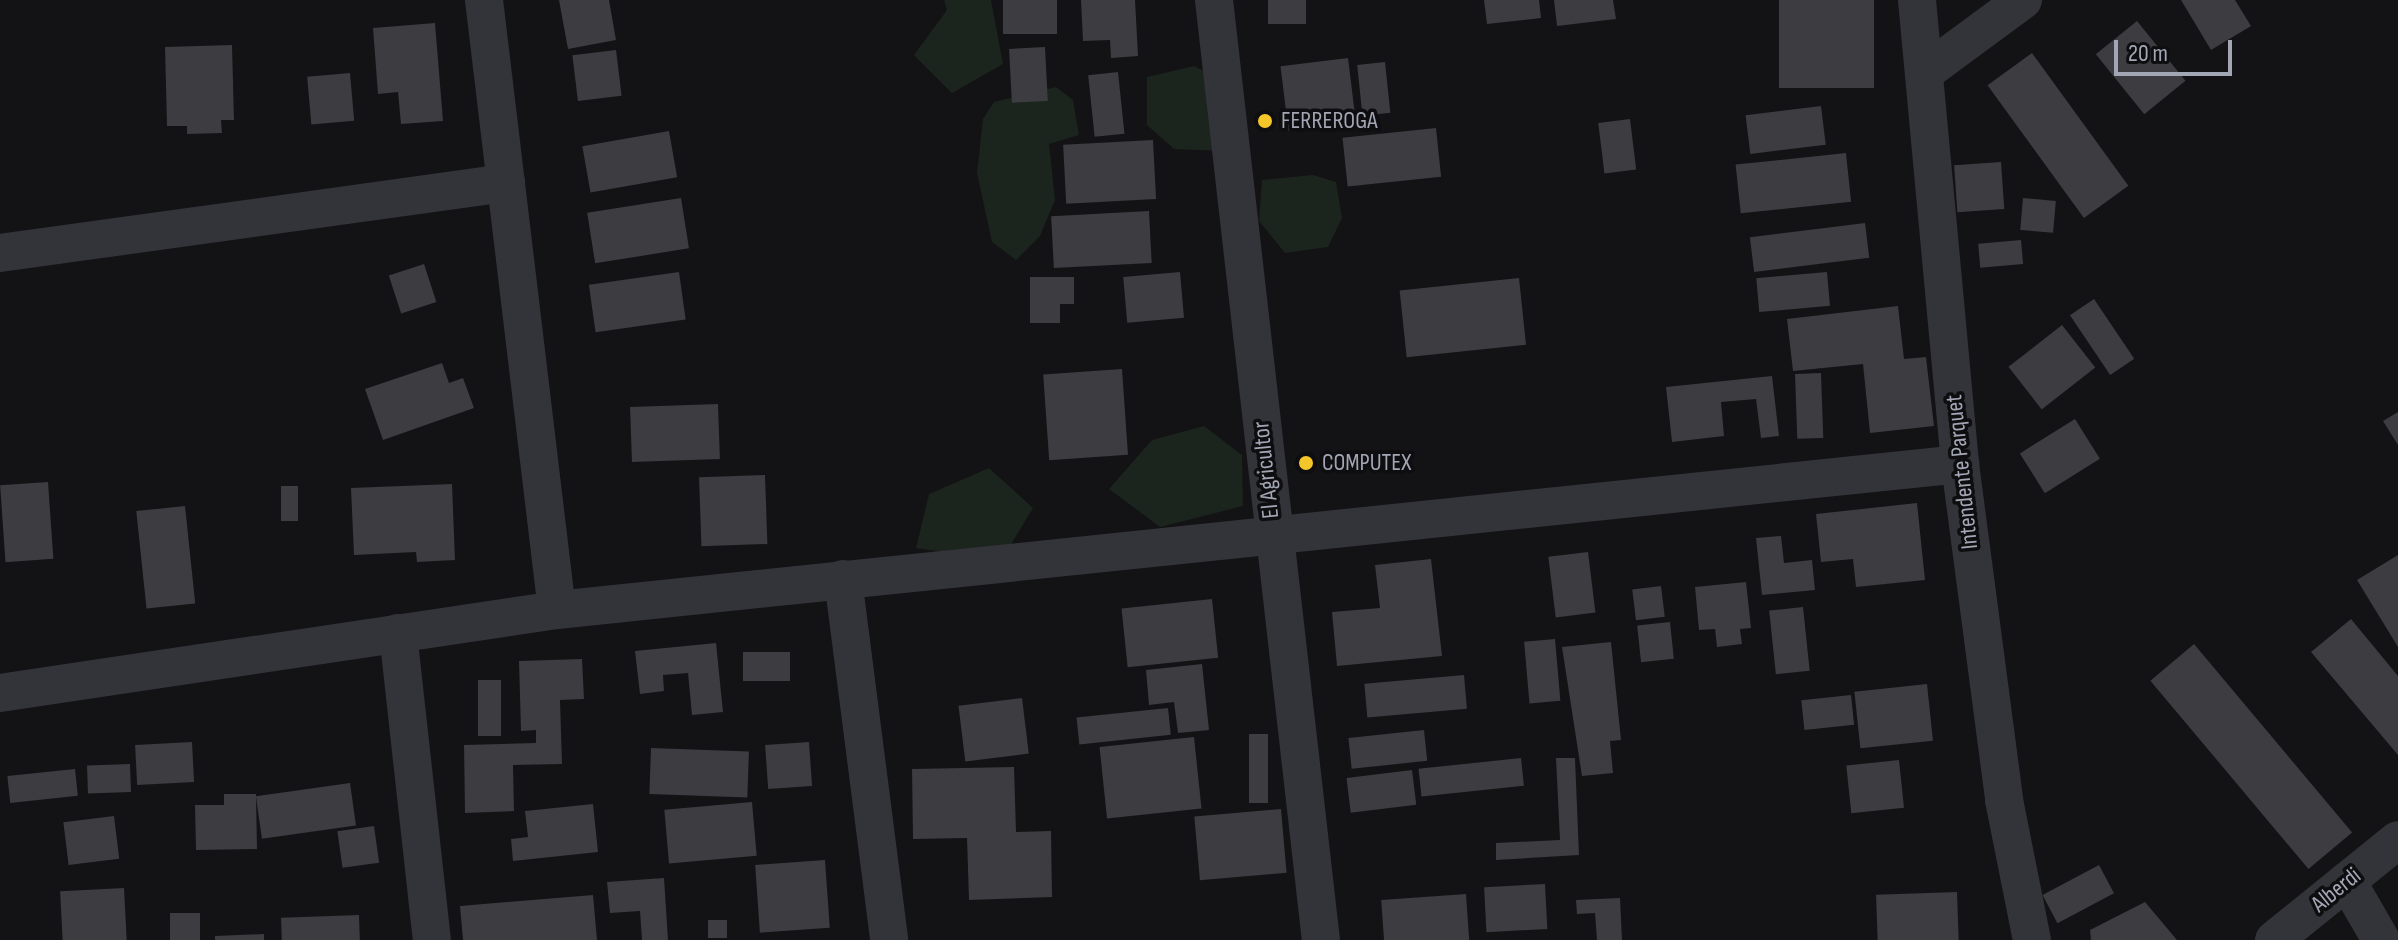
<!DOCTYPE html>
<style>
body{margin:0}
#map{position:relative;width:2398px;height:940px;overflow:hidden;background:#131214;font-family:"Sofia Sans Condensed",sans-serif}
div>[style]{position:absolute}
.green>*{inset:0;background:#1c241e}
.building>*{inset:0;background:#3c3c41;transform-origin:0 0}
.street>*{height:38px;margin:-19px;padding:0 19px;transform-origin:19px;border-radius:19px;background:#333439}
.dots>*{width:22px;height:22px;translate:-50% -50%;box-sizing:border-box;border:4px solid #0e0d0f;border-radius:50%}
span{translate:-50% -50%;white-space:nowrap;text-align:center;line-height:1.15;-webkit-text-stroke:7px #0e0d0f;paint-order:stroke}
.poi-label{font-size:24px;color:#a3a7b5}
.left{translate:0 -50%;text-align:left}
.street-label{font-size:24px;color:#a3a7b5}
.scale{position:absolute;left:2114px;top:40px;width:118px;height:36px;box-sizing:border-box;border:4px solid #a3a7b5;border-top:0;padding-left:10px;font-size:24px;line-height:28px;white-space:nowrap;color:#a3a7b5;-webkit-text-stroke:6px #0e0d0f;paint-order:stroke}
</style>
<div id="map">
<div class="green">
<div style="clip-path:polygon(944px 0,991px 0,1003px 64px,952px 93px,914px 55px,947px 10px)"></div>
<div style="clip-path:polygon(1194px 66px,1215px 76px,1221px 151px,1174px 149px,1147px 125px,1147px 77px)"></div>
<div style="clip-path:polygon(1056px 87px,1073px 100px,1079px 135px,1049px 144px,1055px 200px,1040px 236px,1016px 260px,992px 242px,977px 173px,983px 119px,994px 102px)"></div>
<div style="clip-path:polygon(1313px 175px,1336px 182px,1342px 218px,1328px 247px,1285px 253px,1259px 221px,1262px 180px)"></div>
<div style="clip-path:polygon(1204px 426px,1242px 455px,1243px 506px,1160px 527px,1109px 489px,1152px 440px)"></div>
<div style="clip-path:polygon(989px 468px,1033px 508px,1010px 546px,964px 555px,916px 548px,929px 494px)"></div>
</div>
<div class="building">
<div style="clip-path:polygon(559px 0,609px 0,616px 40px,568px 49px)"></div>
<div style="left:1003px;top:0;width:54px;height:34px"></div>
<div style="clip-path:polygon(1081px 0,1135px 0,1138px 56px,1111px 58px,1110px 40px,1083px 41px)"></div>
<div style="left:1268px;top:0;width:38px;height:24px"></div>
<div style="clip-path:polygon(1484px 0,1539px 0,1541px 18px,1487px 24px)"></div>
<div style="clip-path:polygon(1554px 0,1613px 0,1616px 19px,1557px 26px)"></div>
<div style="left:1779px;top:0;width:95px;height:88px"></div>
<div style="clip-path:polygon(2181px 0,2235px 0,2251px 26px,2211px 50px)"></div>
<div style="left:2137px;top:21px;width:77px;height:53px;rotate:51deg"></div>
<div style="clip-path:polygon(435px 23px,443px 121px,401px 124px,398px 92px,378px 94px,373px 28px)"></div>
<div style="clip-path:polygon(232px 45px,234px 120px,221px 120px,222px 133px,187px 134px,187px 126px,167px 126px,165px 47px)"></div>
<div style="left:1045px;top:47px;width:54px;height:36px;rotate:87deg"></div>
<div style="left:616px;top:50px;width:46px;height:44px;rotate:83deg"></div>
<div style="left:2032px;top:53px;width:164px;height:55px;rotate:54deg"></div>
<div style="left:1348px;top:58px;width:65px;height:68px;rotate:83deg"></div>
<div style="left:1385px;top:62px;width:51px;height:28px;rotate:84deg"></div>
<div style="left:1118px;top:72px;width:62px;height:30px;rotate:84deg"></div>
<div style="left:350px;top:73px;width:48px;height:43px;rotate:85deg"></div>
<div style="left:1821px;top:106px;width:39px;height:76px;rotate:83deg"></div>
<div style="left:1630px;top:119px;width:51px;height:32px;rotate:83deg"></div>
<div style="left:1436px;top:128px;width:49px;height:94px;rotate:84deg"></div>
<div style="left:669px;top:131px;width:47px;height:88px;rotate:80deg"></div>
<div style="left:1153px;top:140px;width:59px;height:90px;rotate:87deg"></div>
<div style="left:1846px;top:153px;width:49px;height:111px;rotate:84deg"></div>
<div style="left:2001px;top:162px;width:47px;height:47px;rotate:86deg"></div>
<div style="left:681px;top:198px;width:51px;height:95px;rotate:81deg"></div>
<div style="left:2023px;top:198px;width:33px;height:32px;rotate:5deg"></div>
<div style="left:1149px;top:211px;width:52px;height:98px;rotate:87deg"></div>
<div style="left:1865px;top:223px;width:35px;height:116px;rotate:83deg"></div>
<div style="left:2021px;top:240px;width:24px;height:43px;rotate:85deg"></div>
<div style="left:424px;top:264px;width:40px;height:37px;rotate:72deg"></div>
<div style="left:679px;top:272px;width:48px;height:91px;rotate:82deg"></div>
<div style="left:1180px;top:272px;width:46px;height:57px;rotate:85deg"></div>
<div style="left:1827px;top:272px;width:34px;height:71px;rotate:85deg"></div>
<div style="clip-path:polygon(1030px 277px,1074px 277px,1074px 304px,1060px 304px,1060px 323px,1030px 323px)"></div>
<div style="left:1519px;top:278px;width:67px;height:120px;rotate:84deg"></div>
<div style="left:2094px;top:299px;width:72px;height:29px;rotate:56deg"></div>
<div style="clip-path:polygon(1898px 306px,1904px 359px,1926px 357px,1934px 426px,1870px 433px,1863px 364px,1793px 371px,1787px 319px)"></div>
<div style="left:2062px;top:325px;width:54px;height:68px;rotate:52deg"></div>
<div style="clip-path:polygon(442px 363px,449px 383px,463px 378px,474px 408px,383px 440px,365px 389px)"></div>
<div style="left:1122px;top:369px;width:86px;height:79px;rotate:86deg"></div>
<div style="left:1821px;top:373px;width:65px;height:26px;rotate:88deg"></div>
<div style="clip-path:polygon(1772px 376px,1779px 436px,1761px 438px,1756px 399px,1721px 402px,1724px 436px,1672px 442px,1666px 387px)"></div>
<div style="left:718px;top:404px;width:55px;height:88px;rotate:88deg"></div>
<div style="clip-path:polygon(2398px 412px,2398px 445px,2383px 421px)"></div>
<div style="left:2075px;top:419px;width:47px;height:65px;rotate:58deg"></div>
<div style="left:765px;top:475px;width:69px;height:66px;rotate:88deg"></div>
<div style="left:48px;top:482px;width:77px;height:48px;rotate:86deg"></div>
<div style="clip-path:polygon(452px 484px,455px 560px,417px 562px,416px 552px,354px 555px,351px 488px)"></div>
<div style="left:281px;top:486px;width:17px;height:35px"></div>
<div style="clip-path:polygon(1917px 503px,1925px 580px,1856px 587px,1853px 559px,1821px 562px,1816px 514px)"></div>
<div style="left:185px;top:506px;width:98px;height:49px;rotate:84deg"></div>
<div style="clip-path:polygon(1781px 536px,1784px 563px,1812px 560px,1815px 590px,1762px 595px,1756px 538px)"></div>
<div style="left:1588px;top:552px;width:61px;height:40px;rotate:83deg"></div>
<div style="clip-path:polygon(2398px 555px,2398px 647px,2357px 580px)"></div>
<div style="clip-path:polygon(1431px 559px,1442px 656px,1337px 666px,1332px 612px,1380px 608px,1375px 565px)"></div>
<div style="clip-path:polygon(1746px 582px,1751px 628px,1740px 629px,1742px 644px,1717px 647px,1715px 629px,1699px 630px,1695px 587px)"></div>
<div style="left:1661px;top:586px;width:31px;height:29px;rotate:83deg"></div>
<div style="left:1212px;top:599px;width:59px;height:91px;rotate:84deg"></div>
<div style="left:1803px;top:607px;width:64px;height:34px;rotate:84deg"></div>
<div style="clip-path:polygon(2351px 619px,2398px 676px,2398px 755px,2311px 652px)"></div>
<div style="left:1670px;top:622px;width:37px;height:33px;rotate:84deg"></div>
<div style="left:1555px;top:639px;width:62px;height:31px;rotate:85deg"></div>
<div style="clip-path:polygon(1611px 642px,1621px 740px,1610px 741px,1613px 773px,1582px 776px,1562px 647px)"></div>
<div style="clip-path:polygon(716px 643px,723px 712px,692px 715px,688px 673px,663px 675px,664px 691px,640px 694px,635px 651px)"></div>
<div style="left:2194px;top:644px;width:246px;height:57px;rotate:50deg"></div>
<div style="left:743px;top:652px;width:47px;height:29px"></div>
<div style="clip-path:polygon(582px 659px,584px 699px,560px 700px,562px 764px,513px 765px,514px 811px,465px 813px,464px 745px,536px 743px,536px 730px,521px 731px,519px 661px)"></div>
<div style="clip-path:polygon(1202px 664px,1209px 730px,1178px 733px,1174px 702px,1149px 705px,1146px 670px)"></div>
<div style="left:1464px;top:675px;width:34px;height:100px;rotate:85deg"></div>
<div style="left:478px;top:680px;width:23px;height:56px"></div>
<div style="left:1927px;top:684px;width:57px;height:73px;rotate:84deg"></div>
<div style="left:1851px;top:695px;width:30px;height:50px;rotate:84deg"></div>
<div style="left:1022px;top:698px;width:56px;height:64px;rotate:83deg"></div>
<div style="left:1168px;top:708px;width:27px;height:92px;rotate:84deg"></div>
<div style="left:1424px;top:730px;width:31px;height:76px;rotate:84deg"></div>
<div style="left:1249px;top:734px;width:19px;height:69px"></div>
<div style="left:1194px;top:737px;width:72px;height:95px;rotate:84deg"></div>
<div style="left:192px;top:742px;width:40px;height:57px;rotate:87deg"></div>
<div style="left:809px;top:742px;width:44px;height:44px;rotate:86deg"></div>
<div style="left:651px;top:748px;width:98px;height:46px;rotate:2deg"></div>
<div style="left:1521px;top:758px;width:28px;height:103px;rotate:84deg"></div>
<div style="clip-path:polygon(1556px 758px,1575px 758px,1579px 855px,1496px 860px,1496px 843px,1560px 840px)"></div>
<div style="left:1899px;top:760px;width:48px;height:53px;rotate:84deg"></div>
<div style="left:130px;top:764px;width:28px;height:43px;rotate:88deg"></div>
<div style="clip-path:polygon(1014px 767px,1016px 832px,1051px 831px,1052px 897px,969px 900px,967px 838px,913px 839px,912px 769px)"></div>
<div style="left:75px;top:769px;width:27px;height:68px;rotate:84deg"></div>
<div style="left:1412px;top:770px;width:35px;height:66px;rotate:83deg"></div>
<div style="left:350px;top:783px;width:43px;height:95px;rotate:82deg"></div>
<div style="clip-path:polygon(224px 794px,256px 794px,257px 849px,196px 850px,195px 805px,224px 805px)"></div>
<div style="left:752px;top:802px;width:54px;height:88px;rotate:85deg"></div>
<div style="clip-path:polygon(593px 804px,598px 852px,513px 861px,511px 839px,528px 837px,525px 811px)"></div>
<div style="left:1281px;top:809px;width:64px;height:87px;rotate:85deg"></div>
<div style="left:114px;top:816px;width:43px;height:51px;rotate:83deg"></div>
<div style="left:374px;top:826px;width:37px;height:37px;rotate:82deg"></div>
<div style="left:825px;top:860px;width:68px;height:70px;rotate:86deg"></div>
<div style="left:2099px;top:865px;width:32px;height:64px;rotate:62deg"></div>
<div style="clip-path:polygon(664px 878px,668px 940px,642px 940px,640px 911px,610px 913px,607px 882px)"></div>
<div style="left:1545px;top:884px;width:45px;height:61px;rotate:87deg"></div>
<div style="left:124px;top:888px;width:52px;height:64px;rotate:87deg"></div>
<div style="left:1957px;top:892px;width:48px;height:81px;rotate:88deg"></div>
<div style="left:1466px;top:894px;width:46px;height:85px;rotate:86deg"></div>
<div style="clip-path:polygon(593px 895px,597px 940px,463px 940px,460px 906px)"></div>
<div style="clip-path:polygon(1620px 898px,1622px 940px,1597px 940px,1595px 913px,1577px 914px,1576px 900px)"></div>
<div style="clip-path:polygon(2145px 902px,2177px 940px,2091px 940px,2090px 930px)"></div>
<div style="left:170px;top:913px;width:30px;height:27px"></div>
<div style="left:359px;top:915px;width:25px;height:78px;rotate:88deg"></div>
<div style="left:708px;top:920px;width:19px;height:18px"></div>
<div style="clip-path:polygon(264px 934px,264px 940px,215px 940px,215px 936px)"></div>
</div>
<div class="street">
<div style="left:484px;top:0;width:614px;rotate:83.18deg"></div>
<div style="left:1214px;top:0;width:946px;rotate:83.51deg"></div>
<div style="left:1917px;top:0;width:466px;rotate:84.7deg"></div>
<div style="left:1960px;top:464px;width:339px;rotate:82.5deg"></div>
<div style="left:2004px;top:800px;width:143px;rotate:78.7deg"></div>
<div style="left:1924px;top:73px;width:123px;rotate:-36.4deg"></div>
<div style="left:0;top:253px;width:511px;rotate:-7.88deg"></div>
<div style="left:843px;top:579px;width:364px;rotate:82.7deg"></div>
<div style="left:398px;top:633px;width:309px;rotate:83.7deg"></div>
<div style="left:0;top:693px;width:563px;rotate:-8.48deg"></div>
<div style="left:557px;top:610px;width:1411px;rotate:-5.94deg"></div>
<div style="left:2347px;top:881px;width:68px;rotate:60deg"></div>
<div style="left:2274px;top:940px;width:159px;rotate:-38.9deg"></div>
</div>
<div class="dots">
<div style="left:1265px;top:121px;background:#f5c629"></div>
<div style="left:1306px;top:463px;background:#f5c629"></div>
</div>
<div class="poi-label">
<span class="left" style="left:1281px;top:121px">FERREROGA</span>
<span class="left" style="left:1322px;top:463px">COMPUTEX</span>
</div>
<div class="street-label">
<span style="left:1266px;top:470px;rotate:-96deg">El Agricultor</span>
<span style="left:1962px;top:472px;rotate:-96deg">Intendente Parquet</span>
<span style="left:2336px;top:890px;rotate:-39deg">Alberdi</span>
</div>
<div class="scale">20 m</div>
</div>
